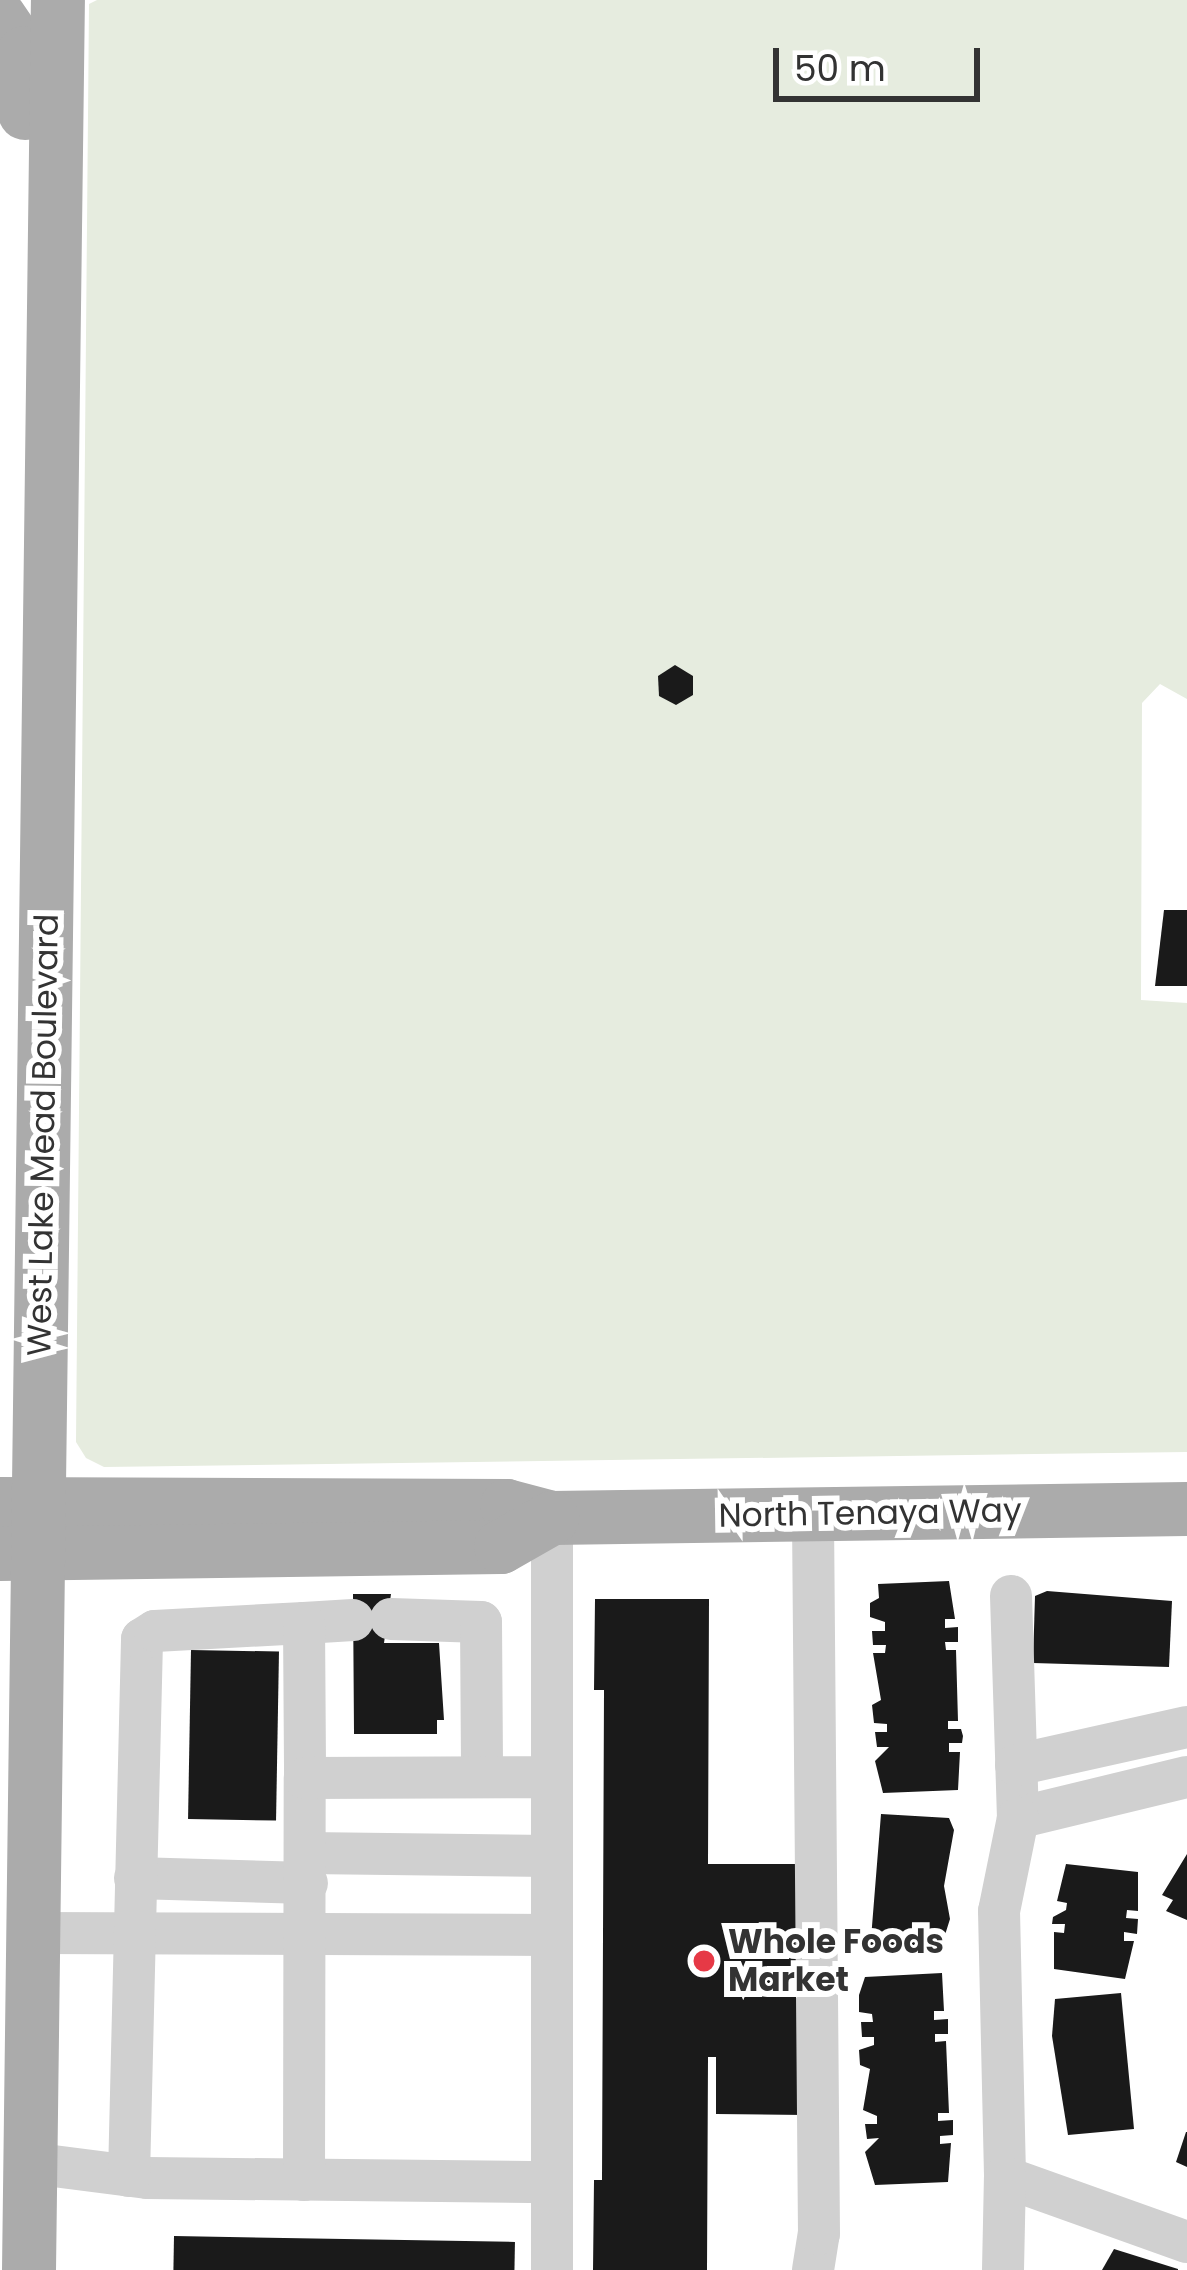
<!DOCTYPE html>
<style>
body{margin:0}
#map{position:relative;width:1187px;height:2270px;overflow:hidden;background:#fff;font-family:Poppins,sans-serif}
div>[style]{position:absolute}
.green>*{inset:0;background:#e6ecdf}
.building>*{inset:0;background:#1a1a1a;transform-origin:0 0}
.minor>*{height:42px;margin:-21px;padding:0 21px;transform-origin:21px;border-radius:21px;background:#d0d0d0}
.major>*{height:54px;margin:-27px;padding:0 27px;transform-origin:27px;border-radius:27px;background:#ababab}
.dots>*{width:33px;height:33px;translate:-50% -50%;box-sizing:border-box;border:6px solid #fff;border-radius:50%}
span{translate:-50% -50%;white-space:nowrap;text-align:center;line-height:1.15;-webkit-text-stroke:12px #fff;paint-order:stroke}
.street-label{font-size:33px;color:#333}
.poi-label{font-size:33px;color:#333;font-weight:700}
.left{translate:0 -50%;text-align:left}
.scale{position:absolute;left:773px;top:48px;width:207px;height:54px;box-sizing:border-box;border:6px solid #333;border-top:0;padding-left:15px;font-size:36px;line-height:42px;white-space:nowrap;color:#333;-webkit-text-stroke:9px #fff;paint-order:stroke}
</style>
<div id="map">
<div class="green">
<div style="clip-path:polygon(97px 0,1187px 0,1187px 699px,1160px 684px,1142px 703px,1141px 1000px,1187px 1003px,1187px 1452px,104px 1467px,86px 1458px,76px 1442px,89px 4px)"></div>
</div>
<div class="building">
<div style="clip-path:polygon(675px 665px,693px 676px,693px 695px,676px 705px,659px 696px,658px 676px)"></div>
<div style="clip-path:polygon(1164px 910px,1187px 910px,1187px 986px,1155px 986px)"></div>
<div style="clip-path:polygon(949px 1581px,955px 1619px,945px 1619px,945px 1628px,958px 1627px,958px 1642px,945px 1642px,946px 1650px,956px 1650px,958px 1721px,948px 1721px,948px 1729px,961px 1729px,963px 1736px,962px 1743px,949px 1743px,949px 1752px,960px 1752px,958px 1790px,883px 1793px,875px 1761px,889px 1747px,877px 1747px,875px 1732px,887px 1732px,887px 1724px,874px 1723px,872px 1705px,881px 1700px,873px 1653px,885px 1653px,886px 1645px,873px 1645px,872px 1631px,885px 1631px,885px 1622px,870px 1617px,870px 1603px,879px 1598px,878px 1584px)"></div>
<div style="clip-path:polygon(1047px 1591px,1172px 1601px,1169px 1667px,1033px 1663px,1035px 1596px)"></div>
<div style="clip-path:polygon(353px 1594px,391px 1594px,384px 1643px,439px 1643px,444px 1720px,437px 1720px,437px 1734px,354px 1734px)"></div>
<div style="clip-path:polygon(595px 1599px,709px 1599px,708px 1864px,806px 1864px,805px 2115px,716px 2114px,716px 2057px,708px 2057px,707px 2270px,593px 2270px,594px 2180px,602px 2180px,604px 1690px,594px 1690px)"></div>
<div style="left:191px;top:1650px;width:88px;height:169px;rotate:1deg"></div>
<div style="clip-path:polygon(881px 1814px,949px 1818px,954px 1830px,944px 1886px,950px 1919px,939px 1954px,870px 1951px)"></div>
<div style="clip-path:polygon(1187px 1854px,1187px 1920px,1166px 1911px,1173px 1900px,1162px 1895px)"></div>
<div style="clip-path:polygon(1066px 1864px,1138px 1872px,1138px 1911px,1127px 1910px,1126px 1918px,1138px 1919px,1137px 1934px,1124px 1932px,1124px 1941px,1134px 1941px,1125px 1979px,1054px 1969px,1054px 1932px,1064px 1933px,1065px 1924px,1052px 1924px,1053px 1917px,1066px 1910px,1067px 1903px,1057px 1901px)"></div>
<div style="clip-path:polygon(942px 1973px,944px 2011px,934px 2011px,934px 2020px,948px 2019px,948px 2034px,935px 2034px,935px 2042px,946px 2041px,949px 2113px,938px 2113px,938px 2121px,953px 2120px,953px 2135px,940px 2136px,940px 2144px,951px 2143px,948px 2182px,875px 2185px,865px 2152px,879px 2138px,867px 2139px,865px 2124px,877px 2124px,877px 2116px,863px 2110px,870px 2069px,860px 2065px,859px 2050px,874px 2045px,874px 2037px,862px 2037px,861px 2022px,873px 2022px,872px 2014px,859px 2012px,859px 1995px,865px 1977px)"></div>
<div style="clip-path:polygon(1121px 1993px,1134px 2129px,1068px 2135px,1052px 2036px,1055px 1999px)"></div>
<div style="clip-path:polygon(1186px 2132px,1187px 2132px,1187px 2167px,1176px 2162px)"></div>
<div style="left:174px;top:2236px;width:341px;height:34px;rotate:1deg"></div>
<div style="clip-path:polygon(1114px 2249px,1178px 2269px,1178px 2270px,1102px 2270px)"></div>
</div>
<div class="minor">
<div style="left:1011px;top:1596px;width:222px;rotate:88.2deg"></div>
<div style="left:391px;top:1619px;width:90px;rotate:1.9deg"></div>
<div style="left:481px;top:1622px;width:154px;rotate:89.6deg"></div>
<div style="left:304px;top:1623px;width:49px;rotate:-3.5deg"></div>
<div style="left:1016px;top:1765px;width:175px;rotate:-12.5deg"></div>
<div style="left:1187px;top:1777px;width:174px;rotate:166.4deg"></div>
<div style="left:1018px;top:1818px;width:95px;rotate:101.5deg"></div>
<div style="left:999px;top:1911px;width:266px;rotate:88.7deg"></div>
<div style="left:1005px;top:2177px;width:193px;rotate:19.7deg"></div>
<div style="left:307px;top:1853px;width:242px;rotate:0.7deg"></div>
<div style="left:135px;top:1878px;width:172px;rotate:1.7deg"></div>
<div style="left:34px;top:1933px;width:518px;rotate:0.22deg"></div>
<div style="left:30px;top:2163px;width:118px;rotate:7.3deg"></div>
<div style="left:147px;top:2178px;width:405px;rotate:0.6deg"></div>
<div style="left:129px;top:2176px;width:537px;rotate:-88.61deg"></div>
<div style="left:142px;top:1639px;width:15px;rotate:-32deg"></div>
<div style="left:155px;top:1631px;width:149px;rotate:-3.1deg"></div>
<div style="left:304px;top:1623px;width:155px;rotate:89.6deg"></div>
<div style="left:304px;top:2180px;width:402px;rotate:-89.9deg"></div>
<div style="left:305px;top:1778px;width:245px;rotate:-0.2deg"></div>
<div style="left:552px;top:2270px;width:752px;rotate:-90deg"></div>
<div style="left:813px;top:2270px;width:36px;rotate:-81deg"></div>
<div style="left:819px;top:2234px;width:720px;rotate:-90.48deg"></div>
<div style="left:1003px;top:2270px;width:93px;rotate:-88.8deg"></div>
</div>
<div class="major">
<div style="left:0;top:18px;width:42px;rotate:55.6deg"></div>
<div style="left:24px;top:53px;width:60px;rotate:89deg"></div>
<div style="left:0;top:1504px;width:507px;rotate:0.23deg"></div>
<div style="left:507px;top:1506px;width:47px;rotate:14.9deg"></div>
<div style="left:552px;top:1518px;width:635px;rotate:-0.81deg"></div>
<div style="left:0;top:1554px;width:501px;rotate:-0.8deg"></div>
<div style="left:501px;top:1547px;width:59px;rotate:-29.6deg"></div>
<div style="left:29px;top:2270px;width:2270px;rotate:-89.27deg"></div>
</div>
<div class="dots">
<div style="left:704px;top:1961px;background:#e63946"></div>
</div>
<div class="street-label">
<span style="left:43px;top:1135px;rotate:-89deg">West Lake Mead Boulevard</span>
<span style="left:870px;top:1513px;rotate:-1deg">North Tenaya Way</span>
</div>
<div class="poi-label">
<span class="left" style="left:728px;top:1961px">Whole Foods<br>Market</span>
</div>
<div class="scale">50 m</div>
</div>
